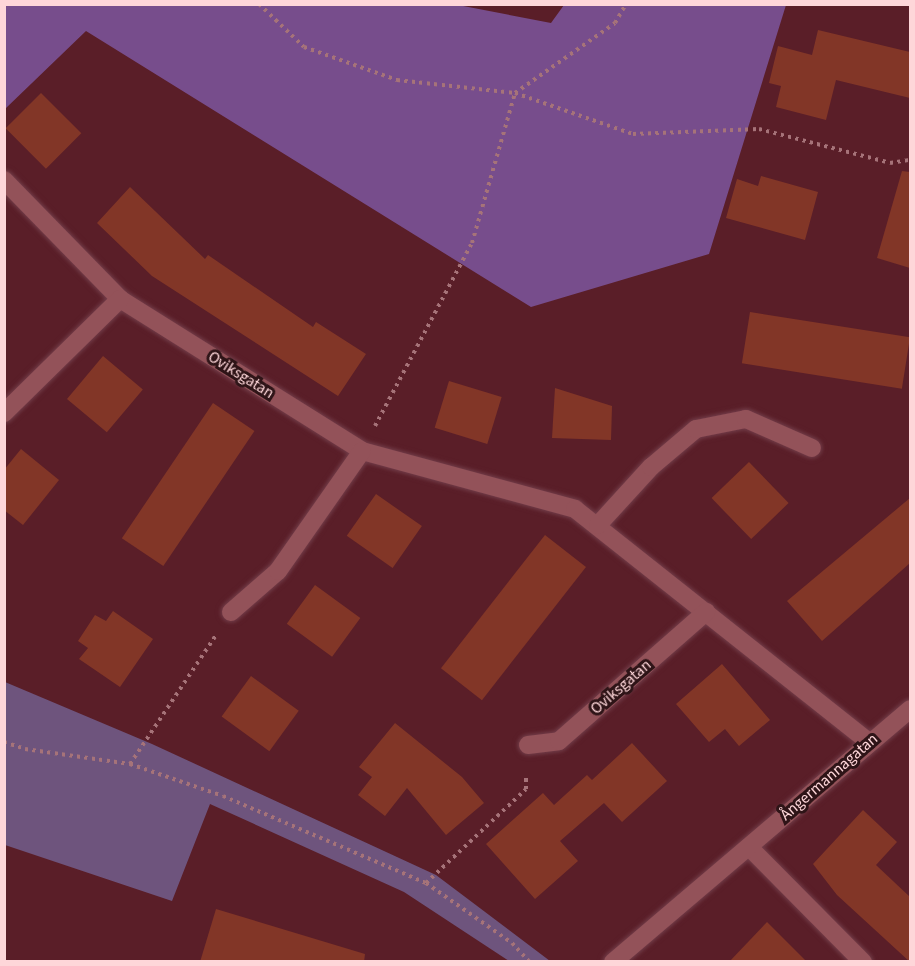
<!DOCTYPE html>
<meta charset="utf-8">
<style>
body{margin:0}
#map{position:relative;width:915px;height:966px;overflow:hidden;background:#5a1e28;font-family:"Source Sans 3",sans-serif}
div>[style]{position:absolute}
.green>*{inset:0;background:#6e547d}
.forest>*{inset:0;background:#774d8c}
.building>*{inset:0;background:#823627;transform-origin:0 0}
.path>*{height:4px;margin-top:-2px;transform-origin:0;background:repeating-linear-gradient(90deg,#a67379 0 3px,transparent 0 7.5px)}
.roads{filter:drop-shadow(0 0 2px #723d49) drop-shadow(0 0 2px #723d49)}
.minor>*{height:18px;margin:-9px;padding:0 9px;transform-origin:9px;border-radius:9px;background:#935259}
span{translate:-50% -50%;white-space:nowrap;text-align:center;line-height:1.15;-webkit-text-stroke:6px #2e1417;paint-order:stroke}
.street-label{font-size:16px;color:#fed6d9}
.frame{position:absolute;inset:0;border:6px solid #fed6d9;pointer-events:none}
</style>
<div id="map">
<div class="green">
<div style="clip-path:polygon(5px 682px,152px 744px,436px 875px,550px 961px,509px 961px,404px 892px,210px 804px,172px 901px,5px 845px)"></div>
</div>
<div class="forest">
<div style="clip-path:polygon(458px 5px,551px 23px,564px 5px,786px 5px,709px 254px,531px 307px,86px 31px,5px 109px,5px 5px)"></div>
</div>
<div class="building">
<div style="clip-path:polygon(818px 30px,910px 52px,910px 98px,836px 80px,826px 120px,776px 107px,781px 86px,769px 83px,778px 46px,812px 55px)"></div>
<div style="left:41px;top:93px;width:57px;height:50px;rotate:45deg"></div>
<div style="clip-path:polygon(902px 171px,910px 172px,910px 268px,877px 258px)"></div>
<div style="clip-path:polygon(761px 176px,818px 192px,805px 240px,726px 218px,737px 179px,758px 186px)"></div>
<div style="clip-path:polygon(130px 187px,205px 259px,208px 255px,313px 327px,316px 322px,366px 354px,338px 396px,152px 276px,97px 223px)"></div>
<div style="left:750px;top:312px;width:162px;height:52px;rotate:9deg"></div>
<div style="left:103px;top:356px;width:52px;height:56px;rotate:40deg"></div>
<div style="left:449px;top:381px;width:55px;height:49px;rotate:17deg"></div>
<div style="clip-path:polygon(555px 388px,612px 406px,611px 440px,552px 438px)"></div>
<div style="left:213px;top:403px;width:50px;height:163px;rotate:34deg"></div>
<div style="clip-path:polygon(21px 449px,59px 480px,23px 525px,4px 510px,4px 470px)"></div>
<div style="left:749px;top:462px;width:57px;height:52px;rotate:46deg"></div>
<div style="left:376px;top:494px;width:56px;height:51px;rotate:35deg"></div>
<div style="clip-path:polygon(910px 498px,910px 563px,822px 641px,787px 601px)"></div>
<div style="left:545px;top:535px;width:52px;height:169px;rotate:38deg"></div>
<div style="left:315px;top:585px;width:56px;height:48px;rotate:36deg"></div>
<div style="clip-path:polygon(113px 611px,153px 639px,120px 687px,79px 659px,88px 648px,78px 641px,95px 615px,106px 621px)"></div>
<div style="clip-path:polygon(722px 664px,770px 720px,739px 746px,725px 729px,709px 742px,676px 704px)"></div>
<div style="left:251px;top:676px;width:59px;height:50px;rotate:36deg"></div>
<div style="clip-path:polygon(395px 723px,462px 777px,484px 803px,446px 835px,407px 788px,385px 816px,358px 795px,372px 777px,359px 767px)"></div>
<div style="clip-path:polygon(632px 743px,667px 781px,622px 822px,604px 803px,560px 841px,578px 861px,535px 899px,486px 844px,543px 793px,554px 805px,587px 775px,592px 780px)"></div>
<div style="clip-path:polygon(863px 810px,897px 842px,876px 865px,910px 897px,910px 962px,837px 895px,813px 864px)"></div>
<div style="clip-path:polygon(216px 909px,365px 954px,364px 962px,200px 962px)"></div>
<div style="clip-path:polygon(767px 922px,807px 962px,729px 962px)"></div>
</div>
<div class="path">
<div style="left:259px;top:4px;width:62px;rotate:43.7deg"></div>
<div style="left:304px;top:47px;width:99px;rotate:19.5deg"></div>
<div style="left:397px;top:80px;width:119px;rotate:6.3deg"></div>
<div style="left:515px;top:93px;width:125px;rotate:19.2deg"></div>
<div style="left:633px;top:134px;width:126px;rotate:-2.3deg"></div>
<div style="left:759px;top:129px;width:135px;rotate:14.5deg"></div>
<div style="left:890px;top:163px;width:20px;rotate:-9deg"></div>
<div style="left:375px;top:426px;width:207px;rotate:-62.1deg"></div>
<div style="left:472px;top:243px;width:156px;rotate:-74deg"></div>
<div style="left:515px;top:93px;width:122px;rotate:-35deg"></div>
<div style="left:615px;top:23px;width:22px;rotate:-60deg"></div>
<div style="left:4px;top:742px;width:22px;rotate:18deg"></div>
<div style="left:25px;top:749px;width:106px;rotate:8.1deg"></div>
<div style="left:130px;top:764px;width:98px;rotate:19deg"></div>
<div style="left:223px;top:796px;width:221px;rotate:23.2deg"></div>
<div style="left:426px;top:883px;width:105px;rotate:34.9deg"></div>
<div style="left:512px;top:943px;width:26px;rotate:47deg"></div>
<div style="left:130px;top:764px;width:155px;rotate:-56.3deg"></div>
<div style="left:426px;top:883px;width:137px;rotate:-43.2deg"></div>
<div style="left:526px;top:789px;width:15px;rotate:-90deg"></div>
</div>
<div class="roads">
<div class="minor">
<div style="left:4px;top:180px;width:166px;rotate:45.7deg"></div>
<div style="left:120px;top:299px;width:286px;rotate:32.1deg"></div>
<div style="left:362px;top:451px;width:221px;rotate:15.2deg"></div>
<div style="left:575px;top:509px;width:375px;rotate:38.4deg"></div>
<div style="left:4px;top:413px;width:163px;rotate:-44.5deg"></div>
<div style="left:598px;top:525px;width:79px;rotate:-47.6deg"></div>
<div style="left:651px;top:467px;width:59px;rotate:-40.2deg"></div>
<div style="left:696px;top:429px;width:51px;rotate:-11.3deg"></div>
<div style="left:746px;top:419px;width:72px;rotate:23.7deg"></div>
<div style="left:231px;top:612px;width:62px;rotate:-41.1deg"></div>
<div style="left:278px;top:571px;width:146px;rotate:-55deg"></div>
<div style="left:528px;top:745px;width:31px;rotate:-7deg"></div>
<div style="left:559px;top:741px;width:196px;rotate:-41.3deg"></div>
<div style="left:749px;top:847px;width:162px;rotate:45.3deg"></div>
<div style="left:613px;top:962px;width:390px;rotate:-40.4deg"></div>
</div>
</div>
<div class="street-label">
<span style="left:241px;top:375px;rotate:32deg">Oviksgatan</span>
<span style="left:621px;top:687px;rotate:-41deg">Oviksgatan</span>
<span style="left:829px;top:777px;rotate:-41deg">Ångermannagatan</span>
</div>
<div class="frame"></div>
</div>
